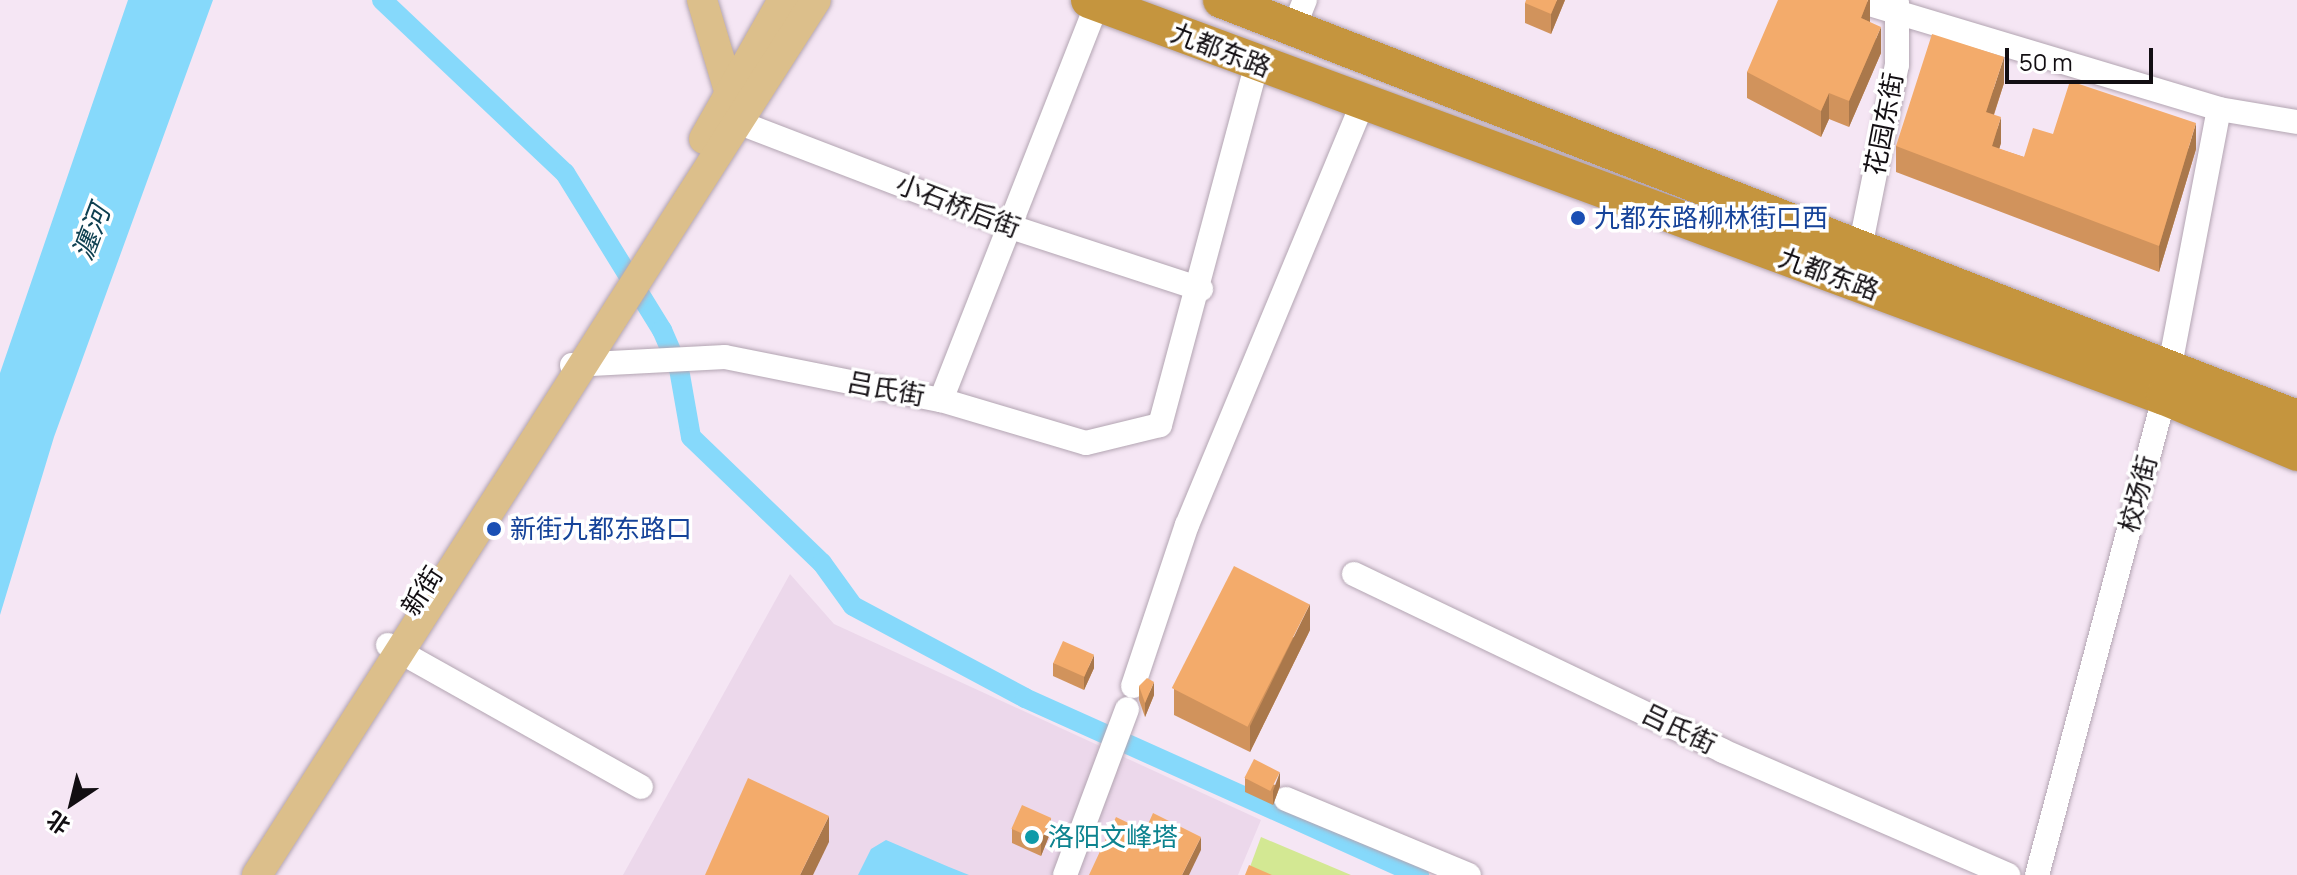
<!DOCTYPE html>
<meta charset="utf-8">
<style>
body{margin:0}
#map{position:relative;width:2297px;height:875px;overflow:hidden;background:#f5e6f4;font-family:Manrope,"Noto Sans SC",sans-serif}
div>[style]{position:absolute}
.built>*{inset:0;background:#ecd8eb}
.green>*{inset:0;background:#d3e893}
.water>*{inset:0;background:#86d9fb}
.canal>*{height:20px;margin:-10px;padding:0 10px;transform-origin:10px;border-radius:10px;background:#86d9fb}
.roads{filter:drop-shadow(0 0 2px #b3a5b2) drop-shadow(0 0 2px #b3a5b2)}
.minor>*{height:24px;margin:-12px;padding:0 12px;transform-origin:12px;border-radius:12px;background:#fff}
.major>*{height:30px;margin:-15px;padding:0 15px;transform-origin:15px;border-radius:15px;background:#dcbf8b}
.highway>*{height:36px;margin:-18px;padding:0 18px;transform-origin:18px;border-radius:18px;background:#c5953e}
.wall>*{inset:0;background:#d1935c}
.shaded-wall>*{inset:0;background:#aa784b}
.building>*{inset:0;background:#f3ab6b;transform-origin:0 0}
.dots>*{width:22px;height:22px;translate:-50% -50%;box-sizing:border-box;border:4px solid #fff;border-radius:50%}
span{translate:-50% -50%;white-space:nowrap;text-align:center;line-height:1.15;-webkit-text-stroke:7px #fff;paint-order:stroke}
.street-label{font-size:26px;color:#120e12}
.transit-label{font-size:26px;color:#164399}
.left{translate:0 -50%;text-align:left}
.culture-label{font-size:26px;color:#0d838f}
.water-label{font-size:28px;color:#0e4051;font-style:italic}
.north{position:absolute;left:32px;top:763px;width:80px;height:80px;-webkit-text-stroke:6px #fff;paint-order:stroke;rotate:215deg;font-size:22px;font-weight:700;line-height:32px;text-align:center;color:#120e12}
.north::after{content:'';display:block;margin:auto;width:28px;height:36px;background:#120e12;clip-path:polygon(50% 0,100% 100%,50% 72%,0 100%)}
.scale{position:absolute;left:2005px;top:48px;width:148px;height:36px;box-sizing:border-box;border:4px solid #120e12;border-top:0;padding-left:10px;font-size:24px;line-height:28px;white-space:nowrap;color:#120e12;-webkit-text-stroke:6px #fff;paint-order:stroke}
</style>
<div id="map">
<div class="built">
<div style="clip-path:polygon(790px 574px,834px 624px,1261px 820px,1238px 875px,623px 875px)"></div>
</div>
<div class="green">
<div style="clip-path:polygon(1261px 837px,1351px 875px,1247px 875px)"></div>
</div>
<div class="water">
<div style="clip-path:polygon(128px 0,213px 0,54px 437px,0 615px,0 373px)"></div>
<div style="clip-path:polygon(886px 840px,949px 867px,969px 875px,858px 875px,871px 849px)"></div>
</div>
<div class="canal">
<div style="left:382px;top:0;width:252px;rotate:43.4deg"></div>
<div style="left:565px;top:173px;width:185px;rotate:58.3deg"></div>
<div style="left:662px;top:330px;width:43px;rotate:66.4deg"></div>
<div style="left:679px;top:369px;width:69px;rotate:80deg"></div>
<div style="left:691px;top:437px;width:182px;rotate:43.9deg"></div>
<div style="left:822px;top:563px;width:53px;rotate:54.2deg"></div>
<div style="left:853px;top:606px;width:195px;rotate:28.1deg"></div>
<div style="left:1025px;top:698px;width:432px;rotate:24.2deg"></div>
</div>
<div class="roads">
<div class="minor">
<div style="left:1856px;top:0;width:379px;rotate:16.7deg"></div>
<div style="left:2219px;top:109px;width:79px;rotate:9.5deg"></div>
<div style="left:1294px;top:27px;width:29px;rotate:-68deg"></div>
<div style="left:722px;top:116px;width:310px;rotate:21deg"></div>
<div style="left:1011px;top:227px;width:200px;rotate:18.1deg"></div>
<div style="left:1860px;top:248px;width:187px;rotate:-78.6deg"></div>
<div style="left:1897px;top:65px;width:62px;rotate:-90deg"></div>
<div style="left:572px;top:365px;width:153px;rotate:-3deg"></div>
<div style="left:725px;top:357px;width:220px;rotate:11.3deg"></div>
<div style="left:941px;top:400px;width:151px;rotate:16.5deg"></div>
<div style="left:1086px;top:443px;width:76px;rotate:-13.7deg"></div>
<div style="left:1160px;top:425px;width:374px;rotate:-75deg"></div>
<div style="left:941px;top:400px;width:427px;rotate:-68.5deg"></div>
<div style="left:1354px;top:574px;width:409px;rotate:25.6deg"></div>
<div style="left:1723px;top:751px;width:311px;rotate:23.5deg"></div>
<div style="left:388px;top:645px;width:290px;rotate:29.3deg"></div>
<div style="left:1133px;top:686px;width:170px;rotate:-71.5deg"></div>
<div style="left:1187px;top:525px;width:457px;rotate:-67.4deg"></div>
<div style="left:1286px;top:799px;width:198px;rotate:22.6deg"></div>
<div style="left:1065px;top:875px;width:177px;rotate:-69.5deg"></div>
<div style="left:2037px;top:875px;width:495px;rotate:-75.1deg"></div>
<div style="left:2164px;top:397px;width:293px;rotate:-79.2deg"></div>
</div>
<div class="major">
<div style="left:702px;top:0;width:98px;rotate:73.4deg"></div>
<div style="left:704px;top:139px;width:160px;rotate:-60.4deg"></div>
<div style="left:257px;top:875px;width:1038px;rotate:-57.43deg"></div>
</div>
<div class="highway">
<div style="left:1089px;top:0;width:1146px;rotate:20.27deg"></div>
<div style="left:2164px;top:397px;width:144px;rotate:22.8deg"></div>
<div style="left:1221px;top:0;width:1154px;rotate:21.23deg"></div>
</div>
</div>
<div class="wall">
<div style="clip-path:polygon(1565px 0,1551px 34px,1525px 23px,1525px 3px)"></div>
<div style="clip-path:polygon(1870px 0,1870px 22px,1881px 53px,1849px 127px,1829px 119px,1821px 137px,1747px 98px,1747px 72px)"></div>
<div style="clip-path:polygon(2004px 83px,1994px 115px,2001px 143px,1999px 149px,2024px 157px,2053px 134px,2196px 149px,2159px 272px,1896px 172px,1896px 146px)"></div>
<div style="clip-path:polygon(1310px 630px,1250px 752px,1174px 715px,1174px 689px)"></div>
<div style="clip-path:polygon(1053px 663px,1094px 668px,1084px 690px,1053px 676px)"></div>
<div style="clip-path:polygon(1139px 686px,1154px 695px,1145px 717px,1139px 700px)"></div>
<div style="clip-path:polygon(1245px 778px,1280px 786px,1273px 805px,1245px 792px)"></div>
<div style="clip-path:polygon(1012px 829px,1051px 831px,1041px 856px,1012px 843px)"></div>
</div>
<div class="shaded-wall">
<div style="clip-path:polygon(1557px 0,1565px 0,1551px 34px,1551px 14px)"></div>
<div style="clip-path:polygon(1868px 0,1870px 0,1870px 22px,1861px 18px)"></div>
<div style="clip-path:polygon(1881px 27px,1881px 53px,1849px 127px,1849px 101px)"></div>
<div style="clip-path:polygon(2004px 57px,2004px 83px,1986px 138px,1986px 112px)"></div>
<div style="clip-path:polygon(1829px 93px,1829px 119px,1821px 137px,1821px 111px)"></div>
<div style="clip-path:polygon(2001px 117px,2001px 143px,1992px 172px,1992px 146px)"></div>
<div style="clip-path:polygon(2196px 123px,2196px 149px,2159px 272px,2159px 246px)"></div>
<div style="clip-path:polygon(1310px 604px,1310px 630px,1250px 752px,1250px 726px)"></div>
<div style="clip-path:polygon(1094px 655px,1094px 668px,1084px 690px,1084px 677px)"></div>
<div style="clip-path:polygon(1154px 682px,1154px 695px,1145px 717px,1145px 703px)"></div>
<div style="clip-path:polygon(1280px 772px,1280px 786px,1273px 805px,1273px 791px)"></div>
<div style="clip-path:polygon(829px 816px,829px 842px,813px 875px,800px 875px)"></div>
<div style="clip-path:polygon(1051px 818px,1051px 831px,1041px 856px,1041px 842px)"></div>
<div style="clip-path:polygon(1201px 837px,1201px 850px,1189px 875px,1182px 875px)"></div>
</div>
<div class="building">
<div style="clip-path:polygon(1526px 0,1557px 0,1551px 14px,1525px 3px)"></div>
<div style="clip-path:polygon(1778px 0,1868px 0,1861px 18px,1881px 27px,1849px 101px,1829px 93px,1821px 111px,1747px 72px)"></div>
<div style="clip-path:polygon(1932px 34px,2004px 57px,1986px 112px,2001px 117px,1992px 146px,2024px 157px,2033px 128px,2053px 134px,2070px 81px,2196px 123px,2159px 246px,1896px 146px)"></div>
<div style="left:1234px;top:566px;width:85px;height:137px;rotate:27deg"></div>
<div style="left:1063px;top:641px;width:34px;height:24px;rotate:24deg"></div>
<div style="clip-path:polygon(1147px 678px,1154px 682px,1145px 703px,1139px 686px)"></div>
<div style="left:1254px;top:759px;width:29px;height:21px;rotate:27deg"></div>
<div style="clip-path:polygon(748px 778px,829px 816px,800px 875px,705px 875px)"></div>
<div style="left:1022px;top:805px;width:32px;height:26px;rotate:24deg"></div>
<div style="clip-path:polygon(1153px 813px,1201px 837px,1182px 875px,1089px 875px,1116px 817px,1145px 831px)"></div>
<div style="clip-path:polygon(1249px 865px,1272px 875px,1245px 875px)"></div>
</div>
<div class="dots">
<div style="left:1578px;top:218px;background:#1a4fb4"></div>
<div style="left:494px;top:529px;background:#1a4fb4"></div>
<div style="left:1032px;top:837px;background:#0f9aa8"></div>
</div>
<div class="street-label">
<span style="left:1221px;top:50px;rotate:21deg">九都东路</span>
<span style="left:1884px;top:124px;rotate:-79deg">花园东街</span>
<span style="left:958px;top:206px;rotate:21deg">小石桥后街</span>
<span style="left:1829px;top:274px;rotate:20deg">九都东路</span>
<span style="left:886px;top:389px;rotate:11deg">吕氏街</span>
<span style="left:2138px;top:494px;rotate:-75deg">校场街</span>
<span style="left:422px;top:591px;rotate:-57deg">新街</span>
<span style="left:1679px;top:729px;rotate:26deg">吕氏街</span>
</div>
<div class="transit-label">
<span class="left" style="left:1594px;top:218px">九都东路柳林街口西</span>
<span class="left" style="left:510px;top:529px">新街九都东路口</span>
</div>
<div class="culture-label">
<span class="left" style="left:1048px;top:837px">洛阳文峰塔</span>
</div>
<div class="water-label">
<span style="left:90px;top:232px;rotate:-69deg">瀍河</span>
</div>
<div class="north">北</div>
<div class="scale">50 m</div>
</div>
